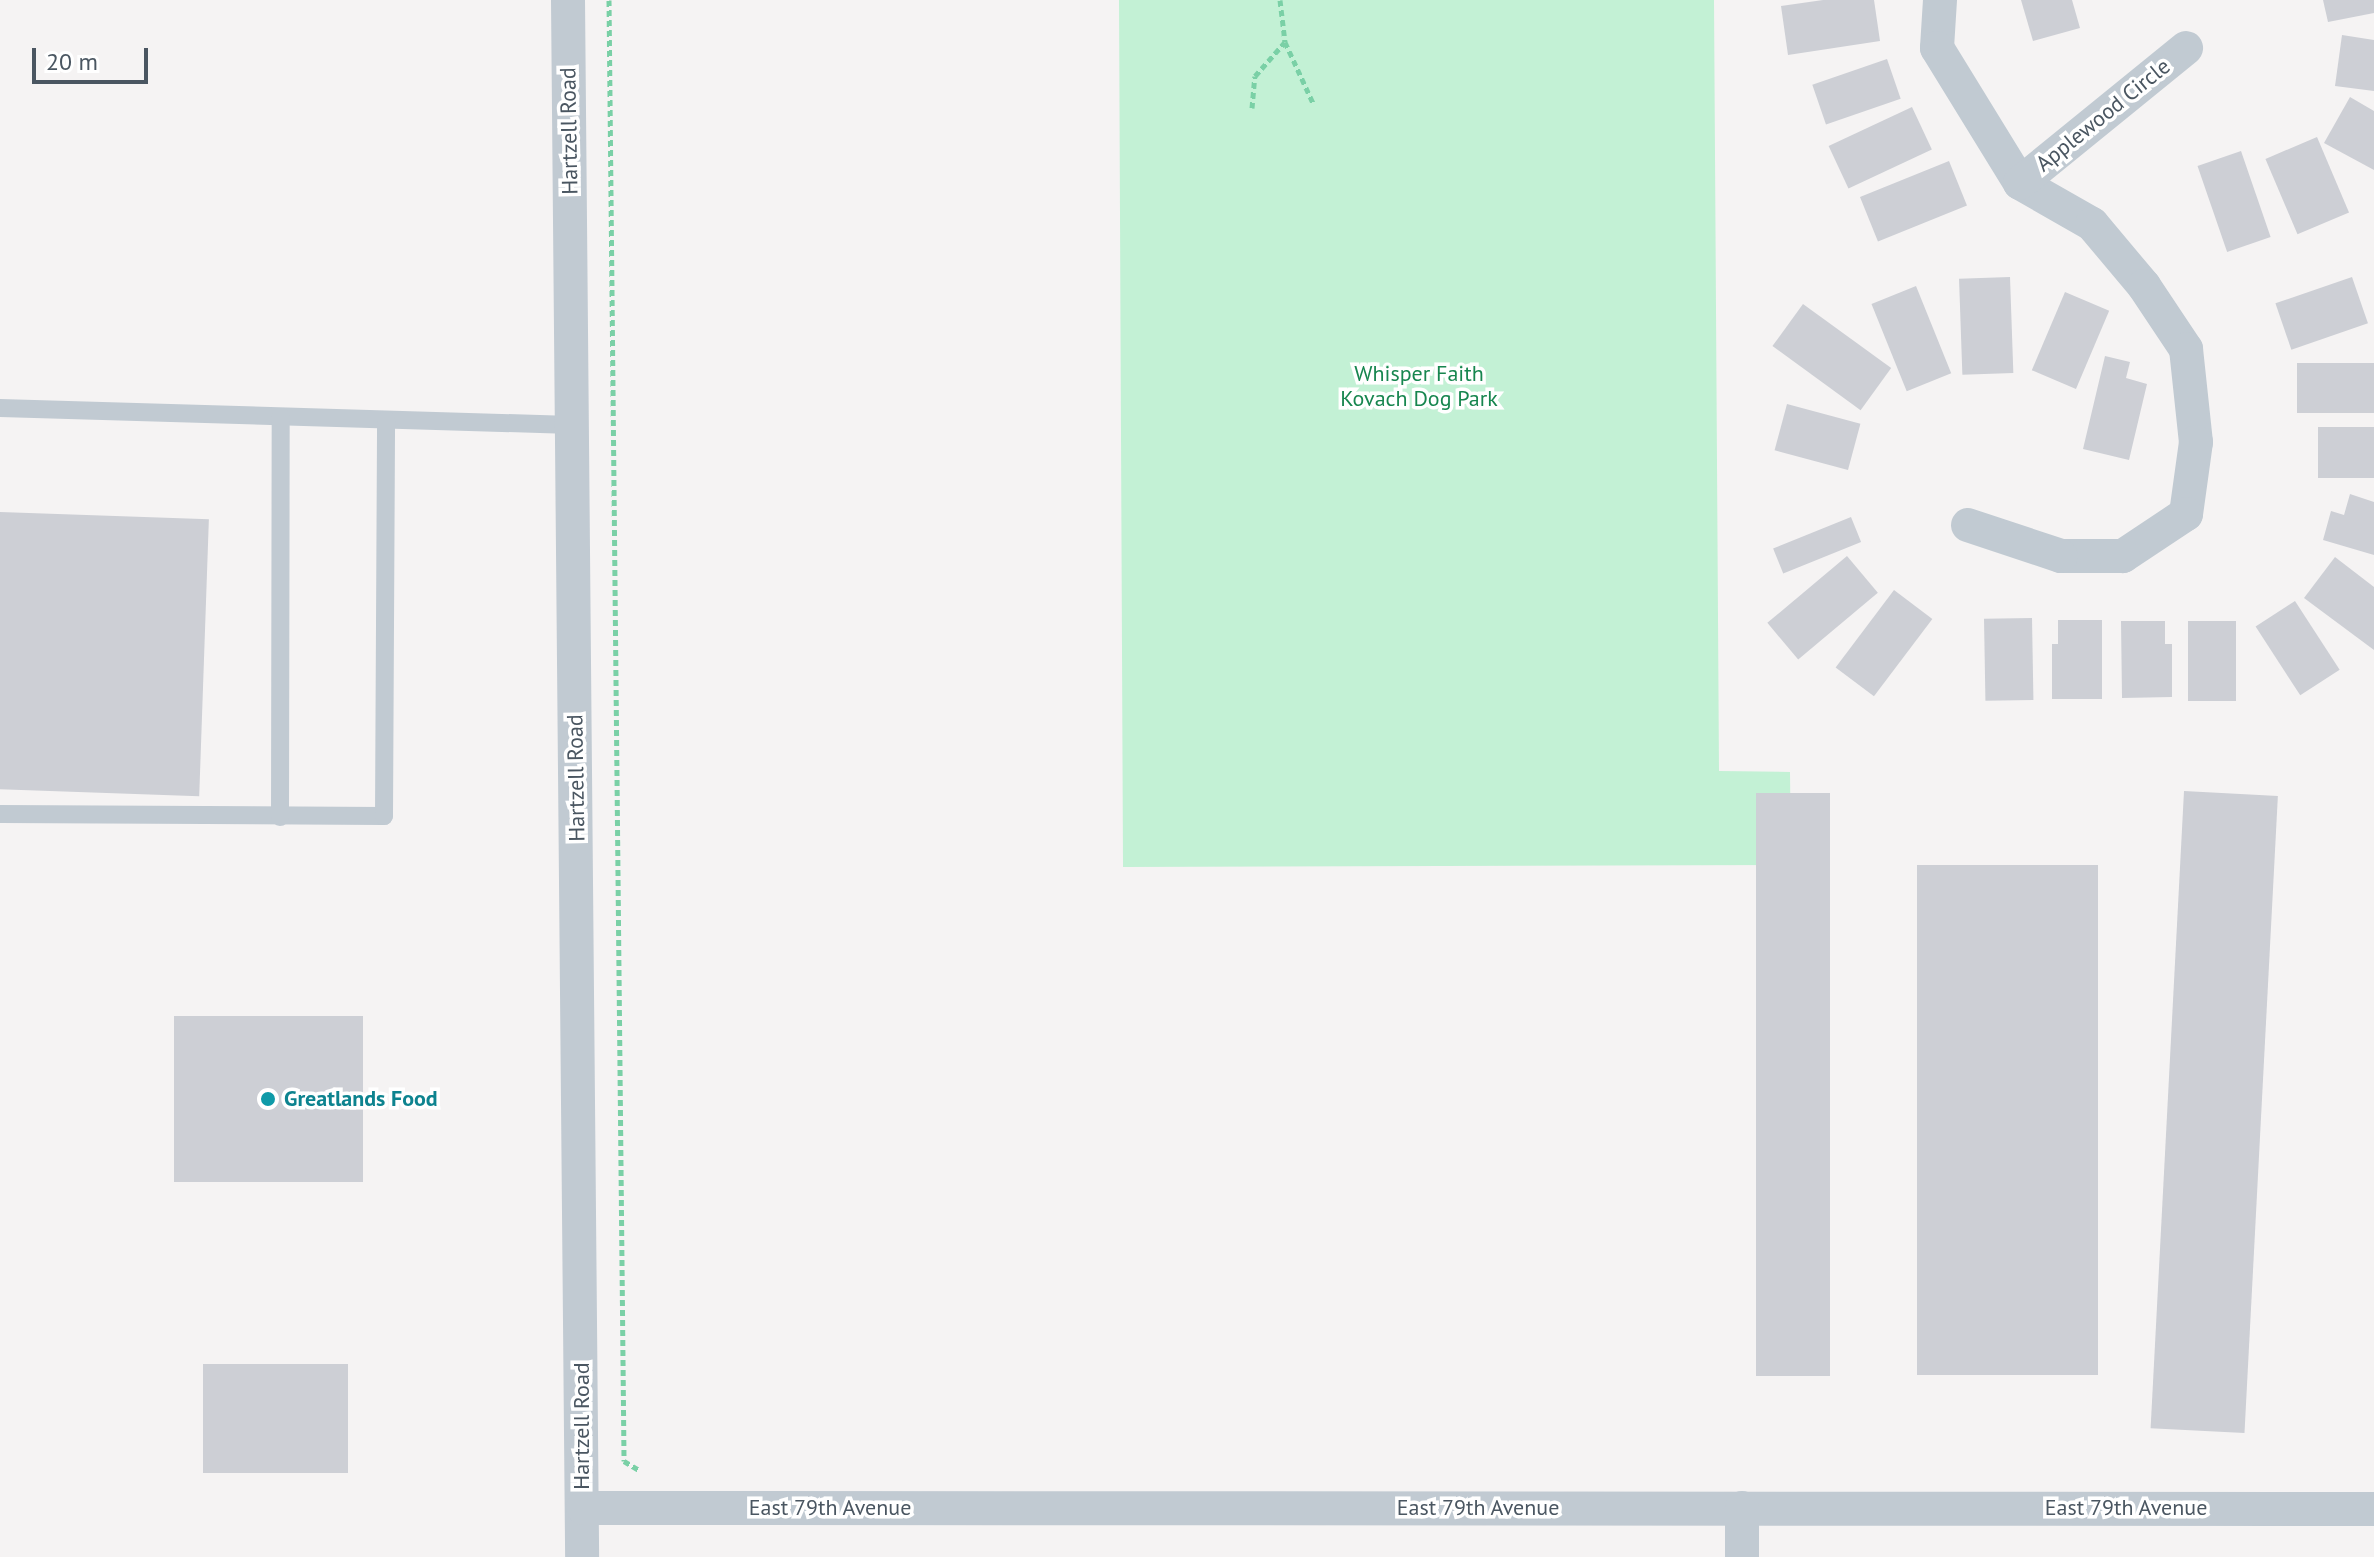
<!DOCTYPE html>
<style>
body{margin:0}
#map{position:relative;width:2374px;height:1557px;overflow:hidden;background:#f5f3f3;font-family:"PT Sans",sans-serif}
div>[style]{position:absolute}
.green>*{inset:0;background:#c3f1d5}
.building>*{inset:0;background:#cdcfd5;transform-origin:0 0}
.path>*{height:5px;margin-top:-2.5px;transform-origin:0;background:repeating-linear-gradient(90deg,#7ad0a6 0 6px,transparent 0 10px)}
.lane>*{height:18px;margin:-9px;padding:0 9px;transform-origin:9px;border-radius:9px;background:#c1cad2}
.street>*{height:34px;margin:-17px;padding:0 17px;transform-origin:17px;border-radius:17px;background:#c1cad2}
.dots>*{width:22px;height:22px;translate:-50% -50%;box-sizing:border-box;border:4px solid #fff;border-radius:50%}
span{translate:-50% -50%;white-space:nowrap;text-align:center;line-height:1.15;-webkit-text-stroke:7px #fff;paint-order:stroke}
.street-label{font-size:22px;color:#4a5661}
.park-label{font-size:22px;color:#17864f}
.culture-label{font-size:22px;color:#0d838f;font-weight:700}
.left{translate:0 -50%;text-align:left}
.scale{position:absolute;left:32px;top:48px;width:116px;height:36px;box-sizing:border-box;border:4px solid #4a5661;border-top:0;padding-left:10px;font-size:24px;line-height:28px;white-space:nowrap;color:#4a5661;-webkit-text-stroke:6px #fff;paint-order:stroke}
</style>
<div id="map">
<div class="green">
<div style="clip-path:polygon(1119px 0,1714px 0,1719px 771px,1790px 772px,1791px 865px,1123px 867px)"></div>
</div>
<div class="building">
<div style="clip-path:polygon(1823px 0,1874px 0,1880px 41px,1788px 55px,1781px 6px)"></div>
<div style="clip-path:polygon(2021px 0,2072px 0,2080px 28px,2033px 41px)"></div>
<div style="clip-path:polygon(2323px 0,2374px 0,2374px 13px,2328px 22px)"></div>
<div style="clip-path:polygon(2342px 35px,2374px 40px,2374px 91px,2335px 86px)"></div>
<div style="left:1887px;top:59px;width:42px;height:79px;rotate:71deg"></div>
<div style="clip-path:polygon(2350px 97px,2374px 111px,2374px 170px,2324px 143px)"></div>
<div style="left:1912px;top:107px;width:47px;height:92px;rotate:65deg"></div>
<div style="left:2317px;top:137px;width:82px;height:56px;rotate:67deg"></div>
<div style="left:2241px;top:151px;width:91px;height:46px;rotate:71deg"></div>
<div style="left:1949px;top:161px;width:48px;height:96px;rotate:68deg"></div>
<div style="left:2010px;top:277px;width:96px;height:51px;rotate:88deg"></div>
<div style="left:2352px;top:277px;width:49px;height:81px;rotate:71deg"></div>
<div style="left:1916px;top:286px;width:94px;height:48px;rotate:68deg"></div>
<div style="left:2065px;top:292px;width:48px;height:85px;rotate:23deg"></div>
<div style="left:1803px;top:304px;width:109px;height:52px;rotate:36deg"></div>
<div style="clip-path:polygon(2105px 356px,2130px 362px,2126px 378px,2147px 384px,2129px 460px,2083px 449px)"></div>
<div style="left:2374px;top:363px;width:50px;height:77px;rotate:90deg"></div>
<div style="left:1787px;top:404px;width:76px;height:48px;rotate:15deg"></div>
<div style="left:2374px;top:427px;width:51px;height:56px;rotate:90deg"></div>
<div style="clip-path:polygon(2350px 494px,2374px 502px,2374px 555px,2323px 540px,2331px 511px,2344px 515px)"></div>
<div style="left:0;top:512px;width:209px;height:277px;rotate:2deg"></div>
<div style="left:1851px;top:517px;width:27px;height:84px;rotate:68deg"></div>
<div style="left:1847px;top:556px;width:48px;height:104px;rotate:50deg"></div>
<div style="clip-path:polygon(2335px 557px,2374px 587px,2374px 650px,2304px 598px)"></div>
<div style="left:1894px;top:590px;width:48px;height:97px;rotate:37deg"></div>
<div style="left:2295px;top:601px;width:82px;height:47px;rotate:57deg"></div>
<div style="left:2032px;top:618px;width:82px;height:48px;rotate:89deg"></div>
<div style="clip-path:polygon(2058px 620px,2102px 620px,2102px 699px,2052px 699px,2052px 644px,2058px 644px)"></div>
<div style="clip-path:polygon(2121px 621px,2165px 621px,2165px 644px,2172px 644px,2172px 697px,2122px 698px)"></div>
<div style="left:2188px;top:621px;width:48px;height:80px"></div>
<div style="left:2184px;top:791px;width:94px;height:638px;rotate:3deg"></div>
<div style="left:1830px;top:793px;width:583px;height:74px;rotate:90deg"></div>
<div style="left:2098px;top:865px;width:510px;height:181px;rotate:90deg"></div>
<div style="left:174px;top:1016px;width:189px;height:166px"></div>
<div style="left:203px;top:1364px;width:145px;height:109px"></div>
</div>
<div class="path">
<div style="left:609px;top:0;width:1461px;rotate:89.41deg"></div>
<div style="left:624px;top:1461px;width:17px;rotate:31deg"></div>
<div style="left:1280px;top:0;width:42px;rotate:83.2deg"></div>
<div style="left:1285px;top:42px;width:69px;rotate:65.3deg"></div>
<div style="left:1252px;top:108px;width:32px;rotate:-85deg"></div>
<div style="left:1255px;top:76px;width:45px;rotate:-48.6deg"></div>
</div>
<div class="lane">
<div style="left:0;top:408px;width:572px;rotate:1.7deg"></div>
<div style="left:0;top:814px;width:384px;rotate:0.3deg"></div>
<div style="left:384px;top:816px;width:396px;rotate:-89.7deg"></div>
<div style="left:280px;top:817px;width:400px;rotate:-89.9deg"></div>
</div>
<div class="street">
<div style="left:568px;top:0;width:1557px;rotate:89.48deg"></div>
<div style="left:1940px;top:0;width:48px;rotate:93.6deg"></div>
<div style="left:1937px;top:48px;width:158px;rotate:58.4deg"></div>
<div style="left:2020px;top:183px;width:83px;rotate:29.7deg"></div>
<div style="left:2092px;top:224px;width:81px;rotate:50deg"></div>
<div style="left:2144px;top:286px;width:76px;rotate:56.3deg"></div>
<div style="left:2186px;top:349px;width:94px;rotate:83.9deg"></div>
<div style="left:2196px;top:442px;width:73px;rotate:97.9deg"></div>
<div style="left:2186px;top:514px;width:76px;rotate:146.3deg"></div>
<div style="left:2123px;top:556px;width:62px;rotate:180deg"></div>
<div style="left:2061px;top:556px;width:98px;rotate:-161.6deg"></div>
<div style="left:2020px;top:183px;width:214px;rotate:-39.1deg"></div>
<div style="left:583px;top:1508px;width:1791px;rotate:0.03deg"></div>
<div style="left:1742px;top:1557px;width:49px;rotate:-90deg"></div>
</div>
<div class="dots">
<div style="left:268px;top:1099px;background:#0f9aa8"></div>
</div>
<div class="street-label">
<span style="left:2103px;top:115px;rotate:-39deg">Applewood Circle</span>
<span style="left:569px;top:131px;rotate:-91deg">Hartzell Road</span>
<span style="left:576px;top:778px;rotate:-91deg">Hartzell Road</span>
<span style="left:582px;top:1426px;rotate:-90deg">Hartzell Road</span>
<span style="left:830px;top:1508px">East 79th Avenue</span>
<span style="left:1478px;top:1508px">East 79th Avenue</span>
<span style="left:2126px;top:1508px">East 79th Avenue</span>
</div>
<div class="park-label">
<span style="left:1419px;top:386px">Whisper Faith<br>Kovach Dog Park</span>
</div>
<div class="culture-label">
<span class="left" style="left:284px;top:1099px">Greatlands Food</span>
</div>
<div class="scale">20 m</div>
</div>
